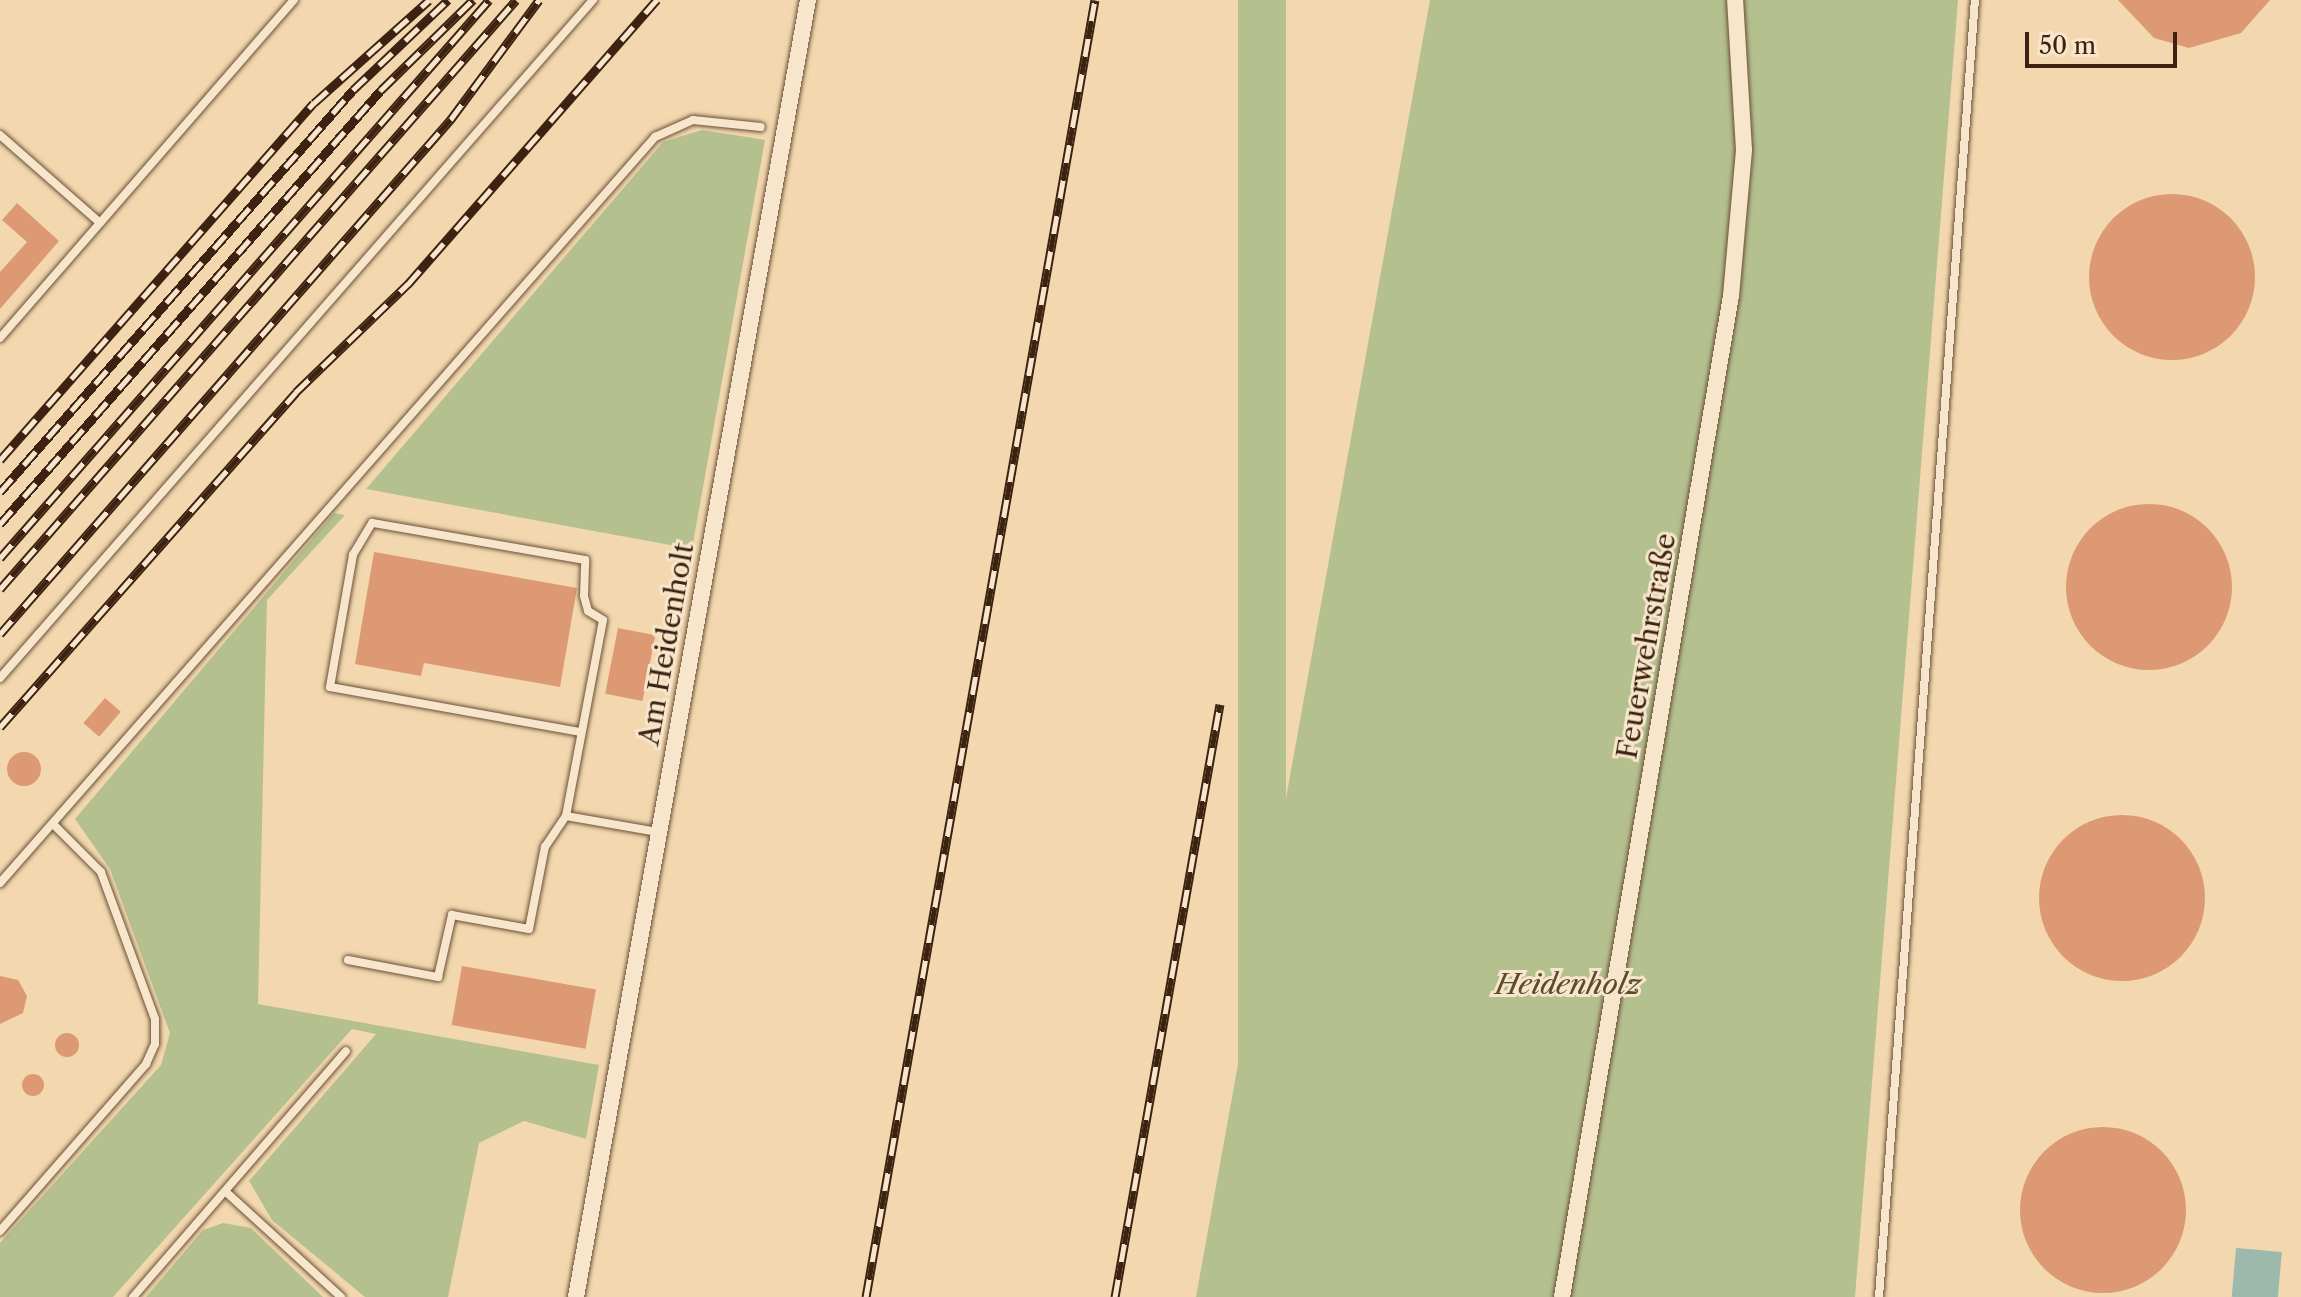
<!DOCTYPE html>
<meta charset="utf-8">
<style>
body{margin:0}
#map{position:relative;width:2301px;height:1297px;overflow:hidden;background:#f3d8af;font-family:"Libre Caslon Text",serif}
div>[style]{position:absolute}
.green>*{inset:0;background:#b5c08f;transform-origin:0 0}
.water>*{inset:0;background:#9bb9ac;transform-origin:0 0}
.building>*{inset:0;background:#dc9974;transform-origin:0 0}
.round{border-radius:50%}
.roads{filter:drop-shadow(0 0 2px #6a5038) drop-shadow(0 0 2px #6a5038)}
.service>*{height:8px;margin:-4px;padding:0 4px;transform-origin:4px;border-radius:4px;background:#f7e6cb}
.minor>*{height:16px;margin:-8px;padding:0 8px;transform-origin:8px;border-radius:8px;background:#f7e6cb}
.rail>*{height:9px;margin-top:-4.5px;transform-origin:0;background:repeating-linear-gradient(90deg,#f7e6cb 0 18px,#3d2211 0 36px);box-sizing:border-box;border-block:2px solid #3d2211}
span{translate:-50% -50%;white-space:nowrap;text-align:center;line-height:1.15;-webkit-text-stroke:6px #f7e6cb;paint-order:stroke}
.street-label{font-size:28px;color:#3d2211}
.park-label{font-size:28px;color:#5b4a30;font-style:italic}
.scale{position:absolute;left:2025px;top:32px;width:152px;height:36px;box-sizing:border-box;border:4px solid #3d2211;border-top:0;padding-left:10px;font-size:24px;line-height:28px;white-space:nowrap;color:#3d2211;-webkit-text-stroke:6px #f7e6cb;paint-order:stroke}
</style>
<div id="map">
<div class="green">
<div style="left:1238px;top:0;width:48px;height:1317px"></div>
<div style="clip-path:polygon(1430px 0,1958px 0,1855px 1297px,1196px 1297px)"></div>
<div style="clip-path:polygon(702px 130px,765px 140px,692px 549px,366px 489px,663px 142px)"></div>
<div style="clip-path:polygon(334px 513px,345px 515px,267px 600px,258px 1004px,599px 1065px,586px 1139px,524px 1121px,479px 1143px,448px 1297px,365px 1297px,272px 1220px,249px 1181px,376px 1034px,352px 1029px,113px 1297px,0 1297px,0 1243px,161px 1065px,170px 1033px,110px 869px,75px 819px)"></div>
<div style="clip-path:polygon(223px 1223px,251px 1228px,323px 1297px,146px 1297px,203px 1230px)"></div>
</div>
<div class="water">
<div style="left:2236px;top:1248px;width:46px;height:49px;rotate:5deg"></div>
</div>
<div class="building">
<div style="clip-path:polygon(2118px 0,2270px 0,2241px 33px,2189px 48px,2154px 38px)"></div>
<div class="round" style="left:2089px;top:194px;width:166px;height:166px"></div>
<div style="clip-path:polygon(17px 203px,59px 241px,0 309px,0 272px,27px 242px,2px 220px)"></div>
<div class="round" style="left:2066px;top:504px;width:166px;height:166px"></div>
<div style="clip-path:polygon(374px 552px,577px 588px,560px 687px,424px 663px,421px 676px,355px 664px)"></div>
<div style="left:618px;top:628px;width:38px;height:67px;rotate:11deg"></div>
<div style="left:105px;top:698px;width:21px;height:33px;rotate:41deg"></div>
<div class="round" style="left:7px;top:752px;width:34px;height:34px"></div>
<div class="round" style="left:2039px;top:815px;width:166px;height:166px"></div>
<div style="left:462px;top:966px;width:136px;height:60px;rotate:10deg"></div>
<div style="clip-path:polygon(0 976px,18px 980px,27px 996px,23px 1013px,0 1024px)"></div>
<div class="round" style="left:55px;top:1033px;width:24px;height:24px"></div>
<div class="round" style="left:22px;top:1074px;width:22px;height:22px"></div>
<div class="round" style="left:2020px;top:1127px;width:166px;height:166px"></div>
</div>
<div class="roads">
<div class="service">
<div style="left:0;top:135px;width:133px;rotate:41.3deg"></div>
<div style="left:0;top:338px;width:448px;rotate:-49deg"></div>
<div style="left:0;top:678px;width:901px;rotate:-48.83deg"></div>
<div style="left:566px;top:816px;width:199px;rotate:-79.3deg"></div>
<div style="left:603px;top:620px;width:17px;rotate:-149deg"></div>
<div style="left:588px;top:611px;width:16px;rotate:-105deg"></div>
<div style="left:584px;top:596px;width:36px;rotate:-88deg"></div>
<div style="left:585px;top:560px;width:216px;rotate:-170.1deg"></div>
<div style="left:372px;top:523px;width:37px;rotate:121deg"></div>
<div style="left:353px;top:555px;width:134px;rotate:99.9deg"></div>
<div style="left:330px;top:687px;width:255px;rotate:10.2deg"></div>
<div style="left:0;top:883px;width:993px;rotate:-48.72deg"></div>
<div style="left:655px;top:137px;width:42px;rotate:-24.1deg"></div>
<div style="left:693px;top:120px;width:68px;rotate:5.9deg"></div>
<div style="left:348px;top:960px;width:92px;rotate:10.7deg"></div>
<div style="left:438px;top:977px;width:64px;rotate:-77.3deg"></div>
<div style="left:452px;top:915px;width:78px;rotate:10.3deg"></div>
<div style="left:529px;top:929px;width:84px;rotate:-79deg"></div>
<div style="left:545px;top:847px;width:37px;rotate:-56deg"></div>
<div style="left:566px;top:816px;width:93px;rotate:9.9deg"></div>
<div style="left:226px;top:1192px;width:156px;rotate:42.4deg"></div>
<div style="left:0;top:1231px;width:222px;rotate:-48.8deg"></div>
<div style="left:146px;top:1064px;width:22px;rotate:-66deg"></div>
<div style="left:155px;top:1044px;width:25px;rotate:-90deg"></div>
<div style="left:155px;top:1019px;width:157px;rotate:-110.2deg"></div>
<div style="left:101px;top:872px;width:68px;rotate:-135deg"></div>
<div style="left:133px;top:1297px;width:325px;rotate:-49.1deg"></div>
<div style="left:1879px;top:1297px;width:1301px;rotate:-85.77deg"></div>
</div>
<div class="minor">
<div style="left:576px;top:1297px;width:1318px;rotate:-79.86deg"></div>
<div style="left:1562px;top:1297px;width:1015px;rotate:-80.42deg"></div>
<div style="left:1731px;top:296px;width:147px;rotate:-84.9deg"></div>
<div style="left:1744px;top:150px;width:150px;rotate:-93.4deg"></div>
</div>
</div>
<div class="rail">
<div style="left:0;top:460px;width:475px;rotate:-48.7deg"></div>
<div style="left:314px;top:103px;width:154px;rotate:-41.8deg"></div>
<div style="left:0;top:492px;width:535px;rotate:-48.71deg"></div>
<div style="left:353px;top:90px;width:131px;rotate:-43.5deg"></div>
<div style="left:0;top:524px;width:578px;rotate:-48.72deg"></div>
<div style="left:381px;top:90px;width:129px;rotate:-44.4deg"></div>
<div style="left:0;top:558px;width:742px;rotate:-48.77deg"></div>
<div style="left:0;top:589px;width:783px;rotate:-48.78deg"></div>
<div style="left:0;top:634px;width:685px;rotate:-48.79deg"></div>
<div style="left:451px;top:119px;width:148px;rotate:-53.5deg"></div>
<div style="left:0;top:727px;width:447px;rotate:-48.5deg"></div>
<div style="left:296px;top:392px;width:156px;rotate:-44deg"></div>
<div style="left:408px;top:284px;width:378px;rotate:-48.8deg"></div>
<div style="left:866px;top:1297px;width:1317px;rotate:-79.99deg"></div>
<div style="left:1115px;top:1297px;width:602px;rotate:-79.96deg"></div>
</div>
<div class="street-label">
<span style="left:666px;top:644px;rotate:-80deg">Am Heidenholt</span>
<span style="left:1646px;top:646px;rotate:-80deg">Feuerwehrstraße</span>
</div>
<div class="park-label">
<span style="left:1568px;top:984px">Heidenholz</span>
</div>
<div class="scale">50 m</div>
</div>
